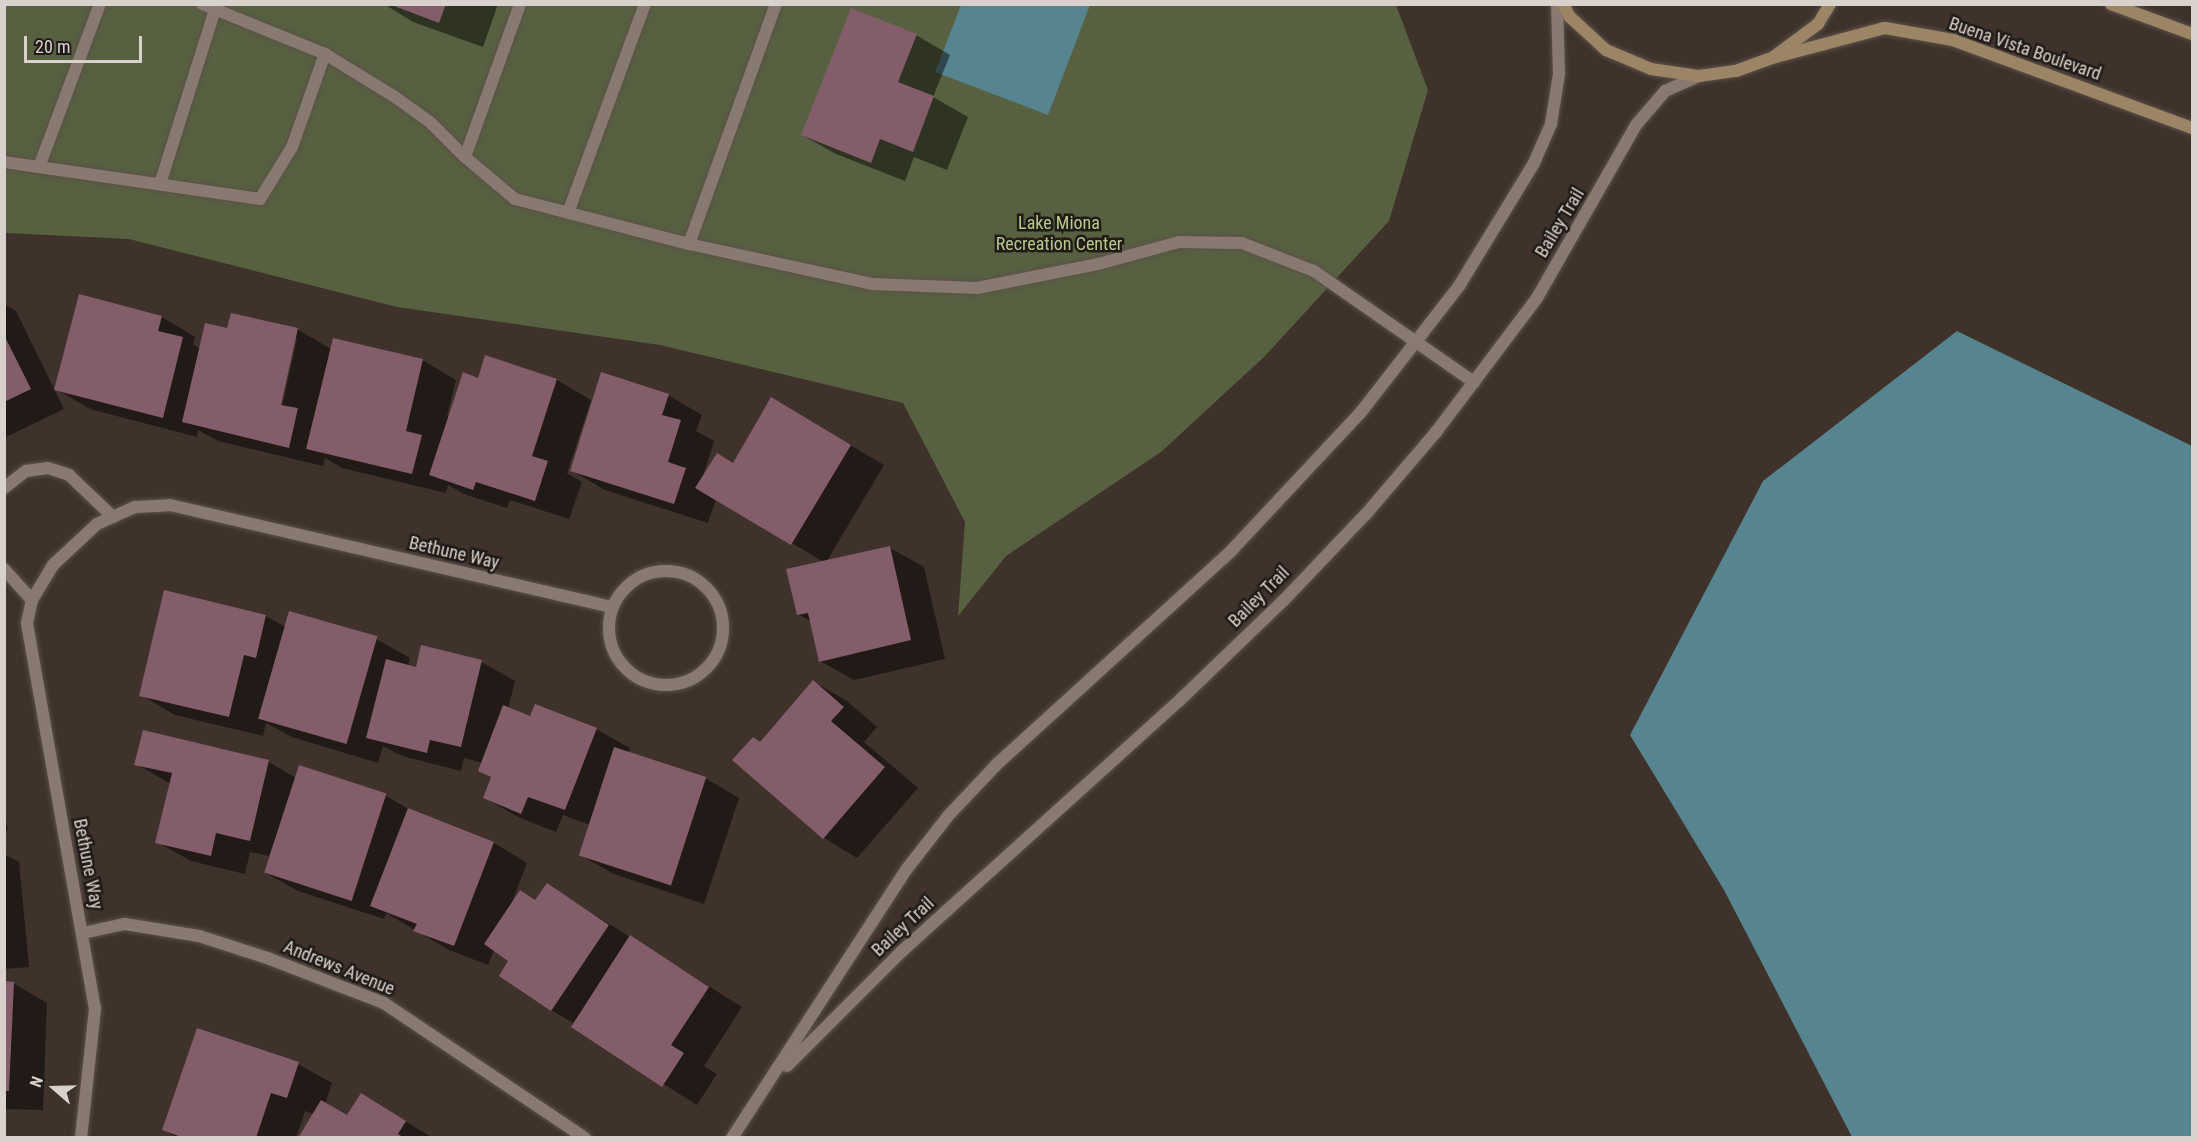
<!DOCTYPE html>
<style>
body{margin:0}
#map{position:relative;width:2197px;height:1142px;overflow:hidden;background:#3e322b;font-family:"Roboto Condensed",sans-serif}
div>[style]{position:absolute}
.green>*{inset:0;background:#576141}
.water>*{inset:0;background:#56848f}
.shadow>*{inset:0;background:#0007}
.building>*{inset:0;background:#835d69;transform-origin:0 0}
.roads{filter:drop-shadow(0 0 2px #5b514a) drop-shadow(0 0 2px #5b514a)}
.service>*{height:12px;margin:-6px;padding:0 6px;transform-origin:6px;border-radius:6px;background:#887a71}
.minor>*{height:12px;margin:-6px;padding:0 6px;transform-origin:6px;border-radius:6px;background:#887a71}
.minor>.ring{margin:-6px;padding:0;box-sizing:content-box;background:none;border:12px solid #887a71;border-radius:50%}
.tertiary>*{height:12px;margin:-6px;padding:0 6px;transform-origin:6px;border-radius:6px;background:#887a71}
.secondary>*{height:12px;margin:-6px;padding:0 6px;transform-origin:6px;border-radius:6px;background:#9b8564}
span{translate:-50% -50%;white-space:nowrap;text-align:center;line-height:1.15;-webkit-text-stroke:5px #211b18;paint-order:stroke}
.street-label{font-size:18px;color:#d9d1cc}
.park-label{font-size:18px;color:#b7c98c}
.frame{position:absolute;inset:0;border:6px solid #d9d1cc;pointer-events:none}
.north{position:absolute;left:24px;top:1058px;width:60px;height:60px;-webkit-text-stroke:4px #211b18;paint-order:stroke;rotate:290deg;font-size:16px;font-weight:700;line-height:24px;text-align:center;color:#d9d1cc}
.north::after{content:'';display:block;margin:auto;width:21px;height:27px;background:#d9d1cc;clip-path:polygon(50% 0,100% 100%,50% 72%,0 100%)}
.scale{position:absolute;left:24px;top:36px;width:118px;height:27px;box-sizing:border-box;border:3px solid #d9d1cc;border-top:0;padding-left:8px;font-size:18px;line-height:21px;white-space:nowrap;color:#d9d1cc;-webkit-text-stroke:4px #211b18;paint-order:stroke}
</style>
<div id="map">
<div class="green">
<div style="clip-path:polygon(4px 5px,1396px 5px,1428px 90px,1389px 221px,1264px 357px,1161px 452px,1006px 556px,958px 616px,965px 522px,903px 403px,660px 345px,397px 307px,129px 239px,5px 233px)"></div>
</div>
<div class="water">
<div style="clip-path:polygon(961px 5px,1090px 5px,1048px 115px,935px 72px)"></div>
<div style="clip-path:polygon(1957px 331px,2192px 446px,2192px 1137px,1852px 1137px,1724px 890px,1630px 735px,1763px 481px)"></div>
</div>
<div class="shadow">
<div style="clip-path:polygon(384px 4px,498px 4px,483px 47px,413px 22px)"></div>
<div style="clip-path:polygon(916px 35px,950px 55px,933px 97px,968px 117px,947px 170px,914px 157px,905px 181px,836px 154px,802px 135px)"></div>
<div style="clip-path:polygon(4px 304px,16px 311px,64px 409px,4px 438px)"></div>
<div style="clip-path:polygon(evenodd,162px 317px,195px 337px,193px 344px,201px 349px,228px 330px,297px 329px,331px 349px,422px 360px,456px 380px,447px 416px,450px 417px,479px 379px,486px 357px,557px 380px,591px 400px,567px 473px,582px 482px,569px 519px,510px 500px,507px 508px,464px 494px,448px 485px,446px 493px,342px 468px,325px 458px,323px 466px,218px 441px,198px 430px,197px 437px,90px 409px,56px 389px,162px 317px,294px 338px,297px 338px,281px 412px,278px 412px,294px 338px)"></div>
<div style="clip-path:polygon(668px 395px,702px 415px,696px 431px,714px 441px,703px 476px,733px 465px,806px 419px,884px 465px,827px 561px,890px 548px,924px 567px,945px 659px,854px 680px,820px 661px,812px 622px,798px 614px,824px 562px,716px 499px,708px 523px,605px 490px,571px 470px)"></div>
<div style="clip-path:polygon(266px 616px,285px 627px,376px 639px,410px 658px,408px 667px,417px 669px,481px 662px,515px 681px,508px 709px,531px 718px,596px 729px,630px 748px,628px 753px,705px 778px,739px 798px,704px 904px,614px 874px,580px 855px,590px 825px,563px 815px,556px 832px,518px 817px,485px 798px,492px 778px,480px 771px,483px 763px,464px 758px,461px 771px,402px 756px,383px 746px,378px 763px,292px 737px,266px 723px,263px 736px,175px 715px,141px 695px)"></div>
<div style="clip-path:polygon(814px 682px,847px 701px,877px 727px,864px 742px,918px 788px,857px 858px,824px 838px,761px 743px)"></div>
<div style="clip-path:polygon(144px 732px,269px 762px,296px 778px,300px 767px,386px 796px,416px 813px,494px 843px,527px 863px,512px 902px,536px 901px,547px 885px,742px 1007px,704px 1066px,717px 1074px,697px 1105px,573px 1027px,575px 1024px,551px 1010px,510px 961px,494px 950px,488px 965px,449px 950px,386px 913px,384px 919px,298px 891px,264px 872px,269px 856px,250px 852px,245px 874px,191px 861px,157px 842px,171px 784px,136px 764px)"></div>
<div style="clip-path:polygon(4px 813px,8px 830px,4px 830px)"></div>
<div style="clip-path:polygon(4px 854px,19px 862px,29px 967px,4px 969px)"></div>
<div style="clip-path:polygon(4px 983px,13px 983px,47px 1003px,43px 1110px,4px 1109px)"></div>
<div style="clip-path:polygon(298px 1064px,332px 1083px,325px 1104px,348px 1117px,395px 1115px,433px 1138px,300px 1138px,314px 1114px,305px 1111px,296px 1138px,178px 1138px,164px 1130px)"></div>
</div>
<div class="building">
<div style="clip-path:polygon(389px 4px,446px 4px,439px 23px)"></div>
<div style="clip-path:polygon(851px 8px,917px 34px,898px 82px,934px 96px,913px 152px,880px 139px,871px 163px,801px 135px)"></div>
<div style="clip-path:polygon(79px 294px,162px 316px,158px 331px,183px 337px,163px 418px,54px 390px)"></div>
<div style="clip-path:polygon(231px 313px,298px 328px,281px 405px,298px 408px,289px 448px,182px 422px,205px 323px,227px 328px)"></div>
<div style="clip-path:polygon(4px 335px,31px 389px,4px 402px)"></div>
<div style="clip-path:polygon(333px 338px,423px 359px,406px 431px,422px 435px,412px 474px,306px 449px)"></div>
<div style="clip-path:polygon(485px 355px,557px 379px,532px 456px,548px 461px,535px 501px,476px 482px,473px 490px,429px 475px,463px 372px,478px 378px)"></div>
<div style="clip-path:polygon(601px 372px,669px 394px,662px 415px,681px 420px,668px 462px,686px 468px,674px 504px,570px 471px)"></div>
<div style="clip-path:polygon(771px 397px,851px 445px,791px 545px,695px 488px,717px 453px,733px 463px)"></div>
<div style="clip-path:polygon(890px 546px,911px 640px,819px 662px,808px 613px,797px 615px,786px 569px)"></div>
<div style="clip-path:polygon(164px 590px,266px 615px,256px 658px,244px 655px,229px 717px,139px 696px)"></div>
<div style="left:289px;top:611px;width:92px;height:112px;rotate:16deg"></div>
<div style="clip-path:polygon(421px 645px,482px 660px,461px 747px,430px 740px,427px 753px,366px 738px,386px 659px,416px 667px)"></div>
<div style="clip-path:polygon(813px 680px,844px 707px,831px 721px,885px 767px,823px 839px,732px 760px,753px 737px,760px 742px)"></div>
<div style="clip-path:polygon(535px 704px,597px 728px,565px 810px,528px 797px,521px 814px,483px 798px,491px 777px,478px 771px,503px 705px,530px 716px)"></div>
<div style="clip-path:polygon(143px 730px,269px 760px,250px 841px,216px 833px,211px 856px,155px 843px,172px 773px,134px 765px)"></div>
<div style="left:614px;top:747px;width:97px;height:114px;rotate:18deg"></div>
<div style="left:299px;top:765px;width:92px;height:113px;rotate:18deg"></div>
<div style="clip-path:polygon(408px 808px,494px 842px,454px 946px,413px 931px,417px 924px,370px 906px)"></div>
<div style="clip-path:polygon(547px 883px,609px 925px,551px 1011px,499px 976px,508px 961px,484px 944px,520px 890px,535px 900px)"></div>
<div style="clip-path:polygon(630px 935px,709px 987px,671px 1045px,684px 1053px,662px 1087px,571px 1027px)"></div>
<div style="clip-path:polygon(4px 981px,14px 982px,9px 1091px,4px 1091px)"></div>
<div style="clip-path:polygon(197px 1028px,299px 1062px,287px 1098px,271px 1093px,256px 1138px,184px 1138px,162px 1130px)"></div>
<div style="clip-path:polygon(361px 1093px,406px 1121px,398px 1134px,404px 1138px,298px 1138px,321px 1100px,347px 1115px)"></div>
</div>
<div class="roads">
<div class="service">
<div style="left:202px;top:4px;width:133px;rotate:22.1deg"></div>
<div style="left:325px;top:54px;width:82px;rotate:31.6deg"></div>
<div style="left:395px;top:97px;width:44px;rotate:35.8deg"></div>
<div style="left:431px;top:123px;width:48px;rotate:45deg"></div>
<div style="left:465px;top:157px;width:65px;rotate:40deg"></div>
<div style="left:515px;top:199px;width:180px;rotate:14.5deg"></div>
<div style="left:689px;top:244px;width:187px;rotate:12.3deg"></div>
<div style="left:872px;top:284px;width:105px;rotate:2.2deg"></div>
<div style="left:977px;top:288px;width:123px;rotate:-11.2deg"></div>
<div style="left:1098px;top:264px;width:84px;rotate:-15.2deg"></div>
<div style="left:1179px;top:242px;width:63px;rotate:0.9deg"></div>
<div style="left:1242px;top:243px;width:77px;rotate:21.3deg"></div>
<div style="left:1314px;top:271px;width:195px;rotate:34.8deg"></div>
<div style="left:465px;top:157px;width:163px;rotate:-70.2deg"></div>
<div style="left:4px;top:162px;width:259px;rotate:8.2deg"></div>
<div style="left:260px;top:199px;width:61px;rotate:-58.4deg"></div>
<div style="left:292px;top:147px;width:99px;rotate:-70.5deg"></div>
<div style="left:39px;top:167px;width:174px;rotate:-69.5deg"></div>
<div style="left:160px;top:184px;width:182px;rotate:-72.5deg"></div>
<div style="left:568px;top:213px;width:223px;rotate:-69.8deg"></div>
<div style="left:689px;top:244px;width:255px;rotate:-70.1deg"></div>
</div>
<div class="minor">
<div style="left:4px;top:488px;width:28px;rotate:-38deg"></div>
<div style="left:26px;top:471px;width:22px;rotate:-8deg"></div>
<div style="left:48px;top:468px;width:22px;rotate:18deg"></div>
<div style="left:69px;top:475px;width:61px;rotate:43.7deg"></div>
<div style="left:4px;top:569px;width:42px;rotate:47.9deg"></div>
<div class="ring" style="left:609px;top:571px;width:102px;height:102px"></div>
<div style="left:83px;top:933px;width:43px;rotate:-12.1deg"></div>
<div style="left:125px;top:924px;width:75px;rotate:9.2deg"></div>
<div style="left:199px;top:936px;width:75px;rotate:17.9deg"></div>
<div style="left:270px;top:959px;width:122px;rotate:21.1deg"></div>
<div style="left:384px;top:1003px;width:242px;rotate:33.9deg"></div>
<div style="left:81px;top:1138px;width:130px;rotate:-83.8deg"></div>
<div style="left:95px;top:1009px;width:392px;rotate:-100deg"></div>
<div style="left:27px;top:623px;width:24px;rotate:-78deg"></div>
<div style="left:32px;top:600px;width:41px;rotate:-59deg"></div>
<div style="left:53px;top:565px;width:60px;rotate:-43deg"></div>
<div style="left:97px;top:524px;width:42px;rotate:-24.1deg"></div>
<div style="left:135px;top:507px;width:35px;rotate:-3deg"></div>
<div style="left:170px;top:505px;width:454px;rotate:13deg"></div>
</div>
<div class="tertiary">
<div style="left:787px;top:1066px;width:161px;rotate:-45deg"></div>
<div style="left:901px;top:952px;width:376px;rotate:-42.1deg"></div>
<div style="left:1180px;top:700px;width:144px;rotate:-43.9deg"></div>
<div style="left:1284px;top:600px;width:119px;rotate:-46.4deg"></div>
<div style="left:1366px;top:514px;width:108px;rotate:-49.5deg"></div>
<div style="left:1436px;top:432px;width:168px;rotate:-53deg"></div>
<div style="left:1537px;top:298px;width:199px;rotate:-60.2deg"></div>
<div style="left:1636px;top:125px;width:45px;rotate:-49.5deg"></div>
<div style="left:1665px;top:91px;width:37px;rotate:-24deg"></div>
<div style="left:732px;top:1138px;width:320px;rotate:-57deg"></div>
<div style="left:906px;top:870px;width:68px;rotate:-52.1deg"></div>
<div style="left:948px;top:816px;width:70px;rotate:-46.7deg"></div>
<div style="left:996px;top:765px;width:318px;rotate:-42.3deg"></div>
<div style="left:1231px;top:551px;width:190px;rotate:-46.9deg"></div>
<div style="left:1361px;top:412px;width:160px;rotate:-52.1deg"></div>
<div style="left:1459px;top:286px;width:144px;rotate:-58.6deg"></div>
<div style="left:1534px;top:163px;width:43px;rotate:-66.4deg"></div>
<div style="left:1551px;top:124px;width:51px;rotate:-80.9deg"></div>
<div style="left:1559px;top:74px;width:70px;rotate:-91.6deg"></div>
</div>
<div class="secondary">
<div style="left:1563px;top:4px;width:15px;rotate:62deg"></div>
<div style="left:1570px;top:17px;width:49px;rotate:42.5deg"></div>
<div style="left:1606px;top:50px;width:49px;rotate:22.9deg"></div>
<div style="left:1651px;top:69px;width:49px;rotate:8.3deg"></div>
<div style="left:1699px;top:76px;width:37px;rotate:-8deg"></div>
<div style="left:1736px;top:71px;width:38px;rotate:-20deg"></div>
<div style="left:1772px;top:58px;width:57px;rotate:-36.5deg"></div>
<div style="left:1818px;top:24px;width:23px;rotate:-59deg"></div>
<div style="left:2111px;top:4px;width:86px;rotate:20.3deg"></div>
<div style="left:1772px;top:58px;width:117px;rotate:-14.9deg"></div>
<div style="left:1885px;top:28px;width:69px;rotate:10deg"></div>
<div style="left:1953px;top:40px;width:255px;rotate:20.2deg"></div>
</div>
</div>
<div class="street-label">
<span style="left:2025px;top:49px;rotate:19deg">Buena Vista Boulevard</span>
<span style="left:1560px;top:223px;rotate:-59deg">Bailey Trail</span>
<span style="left:454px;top:553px;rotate:13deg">Bethune Way</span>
<span style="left:1259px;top:597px;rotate:-45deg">Bailey Trail</span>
<span style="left:88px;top:864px;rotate:79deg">Bethune Way</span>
<span style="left:903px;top:927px;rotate:-43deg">Bailey Trail</span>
<span style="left:339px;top:968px;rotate:22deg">Andrews Avenue</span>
</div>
<div class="park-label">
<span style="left:1059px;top:234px">Lake Miona<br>Recreation Center</span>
</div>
<div class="frame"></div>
<div class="north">N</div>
<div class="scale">20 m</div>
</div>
